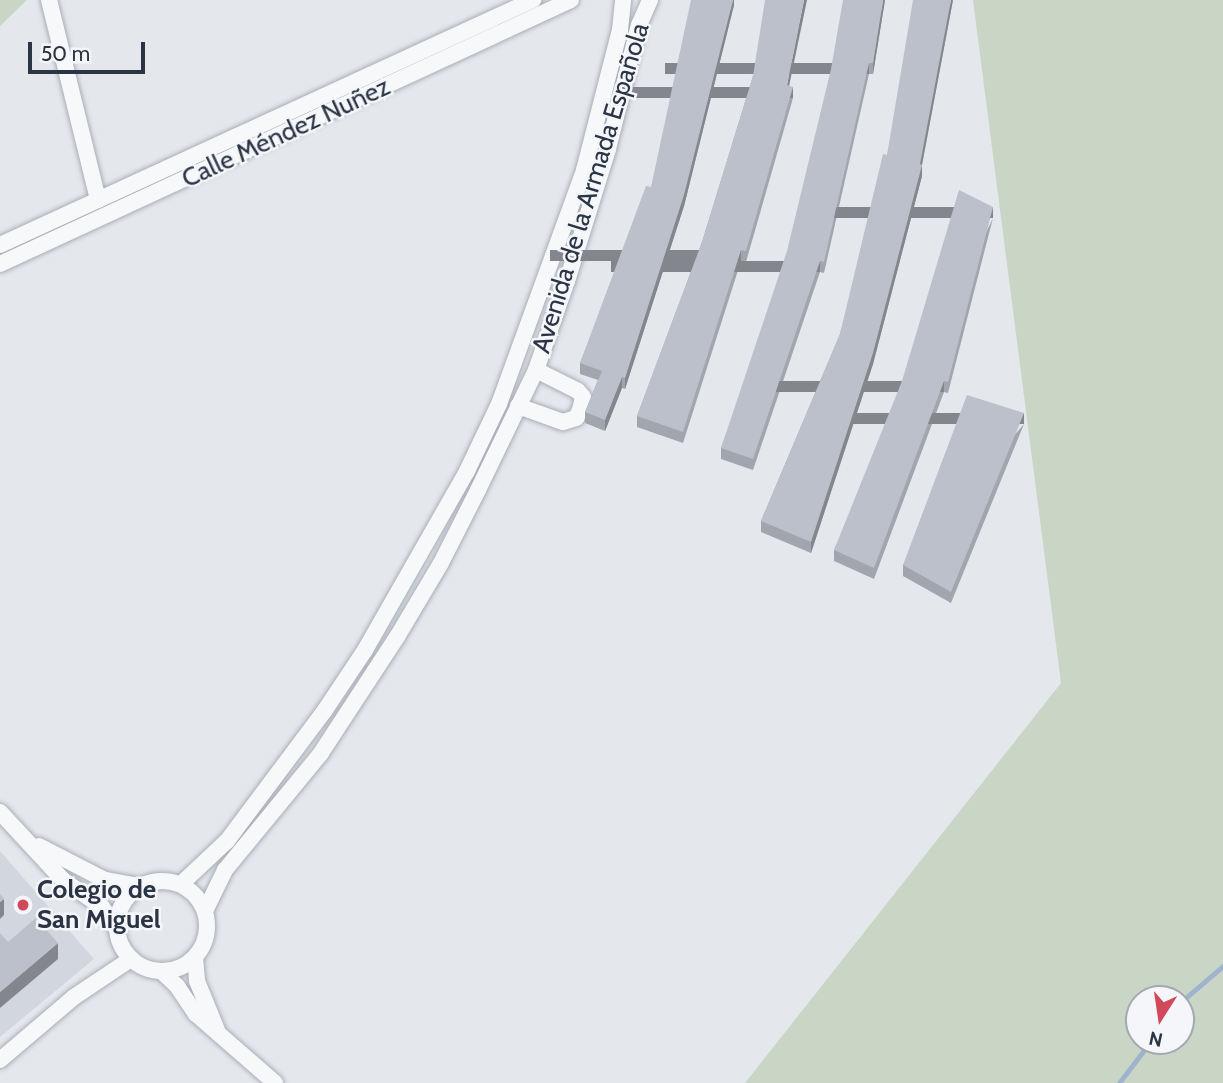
<!DOCTYPE html>
<meta charset="utf-8">
<style>
body{margin:0}
#map{position:relative;width:1223px;height:1083px;overflow:hidden;background:#e4e7ec;font-family:Cabin,sans-serif}
div>[style]{position:absolute}
.built>*{inset:0;background:#d2d6de}
.green>*{inset:0;background:#c9d6c5}
.stream>*{height:4.5px;margin:-2.25px;padding:0 2.25px;transform-origin:2.25px;border-radius:2.25px;background:#9fb4cc}
.roads{filter:drop-shadow(0 0 2px #a9aeb7) drop-shadow(0 0 2px #a9aeb7)}
.street>*{height:16px;margin:-8px;padding:0 8px;transform-origin:8px;border-radius:8px;background:#f7f8fa}
.street>.ring{margin:-8px;padding:0;box-sizing:content-box;background:none;border:16px solid #f7f8fa;border-radius:50%}
.wall>*{inset:0;background:#a1a5ae}
.shaded-wall>*{inset:0;background:#83868d;transform-origin:0 0}
.building>*{inset:0;background:#bbc0ca}
.dots>*{width:19px;height:19px;translate:-50% -50%;box-sizing:border-box;border:4px solid #f4f6f9;border-radius:50%}
span{translate:-50% -50%;white-space:nowrap;text-align:center;line-height:1.15;-webkit-text-stroke:5px #f4f6f9;paint-order:stroke}
.street-label{font-size:26px;color:#2b3445}
.poi-label{font-size:26px;color:#2b3445;font-weight:700}
.left{translate:0 -50%;text-align:left}
.north{position:absolute;left:1125px;top:985px;width:70px;height:70px;box-sizing:border-box;background:#f4f6f9;border:2px solid #a4a8b1;border-radius:50%;rotate:192deg;font-size:19px;font-weight:700;line-height:28px;text-align:center;color:#2b3445}
.north::after{content:'';display:block;margin:auto;width:24px;height:32px;background:#d1495b;clip-path:polygon(50% 0,100% 100%,50% 72%,0 100%)}
.scale{position:absolute;left:28px;top:42px;width:117px;height:32px;box-sizing:border-box;border:4px solid #2b3445;border-top:0;padding-left:9px;font-size:21px;line-height:24px;white-space:nowrap;color:#2b3445;-webkit-text-stroke:5px #f4f6f9;paint-order:stroke}
</style>
<div id="map">
<div class="built">
<div style="clip-path:polygon(0 851px,94px 959px,0 1037px)"></div>
</div>
<div class="green">
<div style="clip-path:polygon(0 0,27px 0,0 26px)"></div>
<div style="clip-path:polygon(evenodd,973px 0,1223px 0,1223px 1083px,745px 1083px,1061px 683px,973px 0,1181px 999px,1181px 1041px,1139px 1041px,1139px 999px,1181px 999px)"></div>
</div>
<div class="stream">
<div style="left:1181px;top:1002px;width:55px;rotate:-40.6deg"></div>
<div style="left:1119px;top:1083px;width:53px;rotate:-52.7deg"></div>
</div>
<div class="roads">
<div class="street">
<div style="left:49px;top:0;width:206px;rotate:76.2deg"></div>
<div style="left:0;top:245px;width:587px;rotate:-24.69deg"></div>
<div style="left:0;top:264px;width:629px;rotate:-24.81deg"></div>
<div style="left:518px;top:406px;width:48px;rotate:19.6deg"></div>
<div style="left:563px;top:422px;width:14px;rotate:-17deg"></div>
<div style="left:576px;top:418px;width:9px;rotate:-63deg"></div>
<div style="left:580px;top:410px;width:13px;rotate:-77deg"></div>
<div style="left:583px;top:397px;width:8px;rotate:-130deg"></div>
<div style="left:578px;top:391px;width:47px;rotate:-153.4deg"></div>
<div style="left:0;top:812px;width:93px;rotate:47.2deg"></div>
<div style="left:63px;top:880px;width:47px;rotate:34.7deg"></div>
<div style="left:102px;top:907px;width:25px;rotate:56deg"></div>
<div style="left:39px;top:846px;width:74px;rotate:27.3deg"></div>
<div style="left:105px;top:880px;width:35px;rotate:10deg"></div>
<div class="ring" style="left:117px;top:881px;width:74px;height:74px"></div>
<div style="left:181px;top:884px;width:63px;rotate:-43.1deg"></div>
<div style="left:227px;top:841px;width:164px;rotate:-53.2deg"></div>
<div style="left:325px;top:710px;width:72px;rotate:-56.3deg"></div>
<div style="left:365px;top:650px;width:206px;rotate:-60.3deg"></div>
<div style="left:467px;top:471px;width:74px;rotate:-64.5deg"></div>
<div style="left:499px;top:404px;width:249px;rotate:-70deg"></div>
<div style="left:584px;top:170px;width:145px;rotate:-75.6deg"></div>
<div style="left:620px;top:30px;width:30px;rotate:-84deg"></div>
<div style="left:205px;top:911px;width:46px;rotate:-64deg"></div>
<div style="left:225px;top:870px;width:151px;rotate:-50.6deg"></div>
<div style="left:321px;top:753px;width:139px;rotate:-56.8deg"></div>
<div style="left:397px;top:637px;width:86px;rotate:-59.3deg"></div>
<div style="left:441px;top:563px;width:82px;rotate:-63.1deg"></div>
<div style="left:478px;top:490px;width:133px;rotate:-64.2deg"></div>
<div style="left:536px;top:370px;width:94px;rotate:-70.8deg"></div>
<div style="left:567px;top:281px;width:138px;rotate:-72.7deg"></div>
<div style="left:608px;top:149px;width:128px;rotate:-76deg"></div>
<div style="left:639px;top:25px;width:27px;rotate:-66deg"></div>
<div style="left:195px;top:957px;width:24px;rotate:85deg"></div>
<div style="left:197px;top:981px;width:53px;rotate:67.8deg"></div>
<div style="left:161px;top:971px;width:22px;rotate:43deg"></div>
<div style="left:177px;top:986px;width:34px;rotate:56deg"></div>
<div style="left:196px;top:1014px;width:105px;rotate:41.1deg"></div>
<div style="left:0;top:1060px;width:97px;rotate:-40.4deg"></div>
<div style="left:74px;top:997px;width:69px;rotate:-33.7deg"></div>
</div>
</div>
<div class="wall">
<div style="clip-path:polygon(734px 0,734px 5px,684px 206px,625px 389px,622px 388px,605px 431px,585px 423px,585px 412px,598px 380px,580px 374px,580px 363px,651px 187px)"></div>
<div style="clip-path:polygon(885px 0,873px 74px,869px 74px,824px 273px,820px 272px,753px 470px,721px 459px,721px 448px)"></div>
<div style="clip-path:polygon(953px 0,922px 165px,922px 176px,873px 364px,811px 553px,761px 532px,761px 521px,840px 334px,887px 155px)"></div>
<div style="clip-path:polygon(753px 76px,789px 86px,793px 98px,746px 262px,741px 261px,683px 443px,637px 427px,637px 416px,702px 242px)"></div>
<div style="clip-path:polygon(993px 218px,948px 393px,944px 392px,874px 579px,834px 561px,834px 550px)"></div>
<div style="clip-path:polygon(1024px 424px,951px 603px,903px 576px,903px 565px)"></div>
</div>
<div class="shaded-wall">
<div style="clip-path:polygon(733px 0,734px 0,734px 5px,684px 206px,625px 389px,625px 378px)"></div>
<div style="clip-path:polygon(804px 0,807px 0,787px 96px,787px 85px)"></div>
<div style="clip-path:polygon(883px 0,885px 0,873px 74px,873px 63px)"></div>
<div style="clip-path:polygon(951px 0,953px 0,920px 175px,922px 165px,922px 176px,873px 364px,811px 553px,811px 542px)"></div>
<div style="left:869px;top:63px;width:11px;height:204px;rotate:90deg"></div>
<div style="left:793px;top:87px;width:11px;height:171px;rotate:90deg"></div>
<div style="left:993px;top:207px;width:11px;height:181px;rotate:90deg"></div>
<div style="left:741px;top:250px;width:11px;height:191px;rotate:90deg"></div>
<div style="left:820px;top:261px;width:11px;height:209px;rotate:90deg"></div>
<div style="clip-path:polygon(622px 377px,622px 388px,605px 431px,605px 420px)"></div>
<div style="left:944px;top:381px;width:11px;height:200px;rotate:90deg"></div>
<div style="left:1024px;top:413px;width:11px;height:193px;rotate:90deg"></div>
<div style="clip-path:polygon(4px 899px,4px 915px,0 919px,0 902px)"></div>
<div style="clip-path:polygon(58px 943px,58px 959px,0 1008px,0 992px)"></div>
</div>
<div class="building">
<div style="clip-path:polygon(691px 0,733px 0,684px 195px,625px 378px,622px 377px,605px 420px,585px 412px,602px 371px,580px 363px,646px 186px,651px 187px)"></div>
<div style="clip-path:polygon(765px 0,804px 0,787px 85px,793px 87px,746px 251px,741px 250px,683px 432px,637px 416px,702px 242px,753px 76px)"></div>
<div style="clip-path:polygon(843px 0,883px 0,873px 63px,869px 63px,824px 262px,820px 261px,753px 459px,721px 448px,787px 251px,831px 69px)"></div>
<div style="clip-path:polygon(913px 0,951px 0,920px 164px,922px 165px,873px 353px,811px 542px,761px 521px,840px 334px,883px 154px,887px 155px)"></div>
<div style="clip-path:polygon(959px 190px,993px 207px,948px 382px,944px 381px,874px 568px,834px 550px,902px 381px)"></div>
<div style="clip-path:polygon(967px 395px,1024px 413px,951px 592px,903px 565px)"></div>
<div style="clip-path:polygon(0 894px,4px 899px,0 902px)"></div>
<div style="clip-path:polygon(36px 918px,58px 943px,0 992px,0 933px,8px 942px)"></div>
</div>
<div class="dots">
<div style="left:23px;top:905px;background:#d1495b"></div>
</div>
<div class="street-label">
<span style="left:286px;top:133px;rotate:-25deg">Calle Méndez Nuñez</span>
<span style="left:591px;top:188px;rotate:-73deg">Avenida de la Armada Española</span>
</div>
<div class="poi-label">
<span class="left" style="left:37px;top:905px">Colegio de<br>San Miguel</span>
</div>
<div class="north">N</div>
<div class="scale">50 m</div>
</div>
